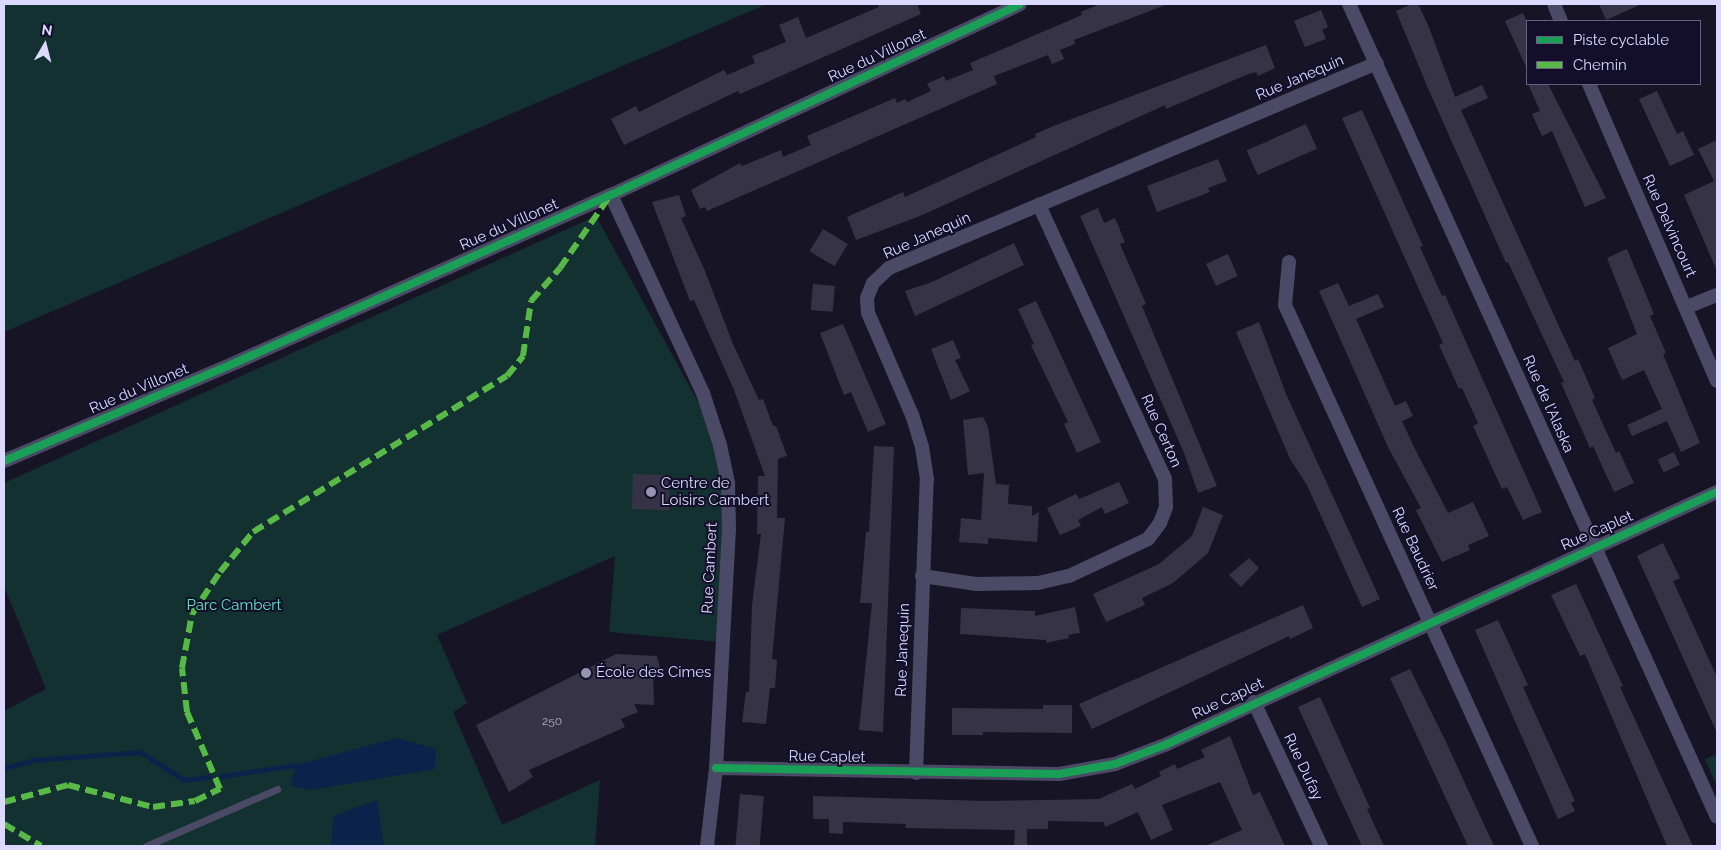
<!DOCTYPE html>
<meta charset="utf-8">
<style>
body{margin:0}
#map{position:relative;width:1721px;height:850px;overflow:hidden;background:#171525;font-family:Raleway,sans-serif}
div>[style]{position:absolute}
.green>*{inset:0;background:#133131}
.water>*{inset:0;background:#0b234b}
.stream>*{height:5px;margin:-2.5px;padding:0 2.5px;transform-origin:2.5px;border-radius:2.5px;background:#0b234b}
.building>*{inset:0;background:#363346;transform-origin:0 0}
.lane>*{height:7px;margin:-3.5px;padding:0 3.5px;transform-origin:3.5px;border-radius:3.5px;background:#4b4a66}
.street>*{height:14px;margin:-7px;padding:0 7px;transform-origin:7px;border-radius:7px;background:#4b4a66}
.quiet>*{height:6px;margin-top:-3px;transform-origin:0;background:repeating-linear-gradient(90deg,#58b947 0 12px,transparent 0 18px)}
.cycleway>*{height:8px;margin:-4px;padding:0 4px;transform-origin:4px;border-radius:4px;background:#1a9f57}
.dots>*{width:14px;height:14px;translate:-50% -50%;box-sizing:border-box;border:2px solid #130f2b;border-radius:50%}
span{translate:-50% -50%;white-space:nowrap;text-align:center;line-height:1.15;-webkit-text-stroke:4px #130f2b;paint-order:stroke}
.number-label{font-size:12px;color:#b2b0d1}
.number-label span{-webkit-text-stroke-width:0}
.street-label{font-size:15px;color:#dcd9ff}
.poi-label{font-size:15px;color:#dcd9ff}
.left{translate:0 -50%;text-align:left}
.park-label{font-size:15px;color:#5de7c2}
.frame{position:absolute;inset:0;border:5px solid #dcd9ff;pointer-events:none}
.legend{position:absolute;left:1526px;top:20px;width:175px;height:65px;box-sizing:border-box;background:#130f2b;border:1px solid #636080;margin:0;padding:6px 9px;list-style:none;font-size:15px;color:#dcd9ff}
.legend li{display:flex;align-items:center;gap:10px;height:25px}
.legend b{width:25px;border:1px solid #636080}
.north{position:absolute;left:20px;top:20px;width:50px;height:50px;-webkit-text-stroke:4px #130f2b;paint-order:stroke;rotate:8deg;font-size:14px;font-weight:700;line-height:20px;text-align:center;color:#dcd9ff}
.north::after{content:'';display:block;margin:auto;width:18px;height:22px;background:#dcd9ff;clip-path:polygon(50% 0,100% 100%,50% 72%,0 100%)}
</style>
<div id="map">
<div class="green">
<div style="clip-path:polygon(4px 4px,767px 4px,4px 332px)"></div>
<div style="clip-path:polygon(596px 216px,708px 420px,724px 476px,720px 642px,609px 632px,615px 556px,437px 635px,467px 703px,453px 712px,502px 825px,600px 780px,595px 846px,4px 846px,4px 711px,46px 689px,4px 586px,4px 483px)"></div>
<div style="clip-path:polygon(1717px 754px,1717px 787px,1705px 759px)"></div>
</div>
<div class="water">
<div style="clip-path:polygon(397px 738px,436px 749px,435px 769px,310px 790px,290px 786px,296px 765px)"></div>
<div style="clip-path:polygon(377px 800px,384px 846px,331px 846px,333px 816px)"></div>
</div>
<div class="stream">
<div style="left:4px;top:768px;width:31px;rotate:-15deg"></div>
<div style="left:34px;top:760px;width:106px;rotate:-4.3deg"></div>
<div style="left:140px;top:752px;width:52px;rotate:32.5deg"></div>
<div style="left:184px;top:780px;width:26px;rotate:-7deg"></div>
<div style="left:221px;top:776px;width:76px;rotate:-8.3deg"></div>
</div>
<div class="building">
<div style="clip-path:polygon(877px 4px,917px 4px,921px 14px,740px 94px,738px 91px,624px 145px,611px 119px,636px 106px,639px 112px,724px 70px,727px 75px,755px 63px,752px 56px,786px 42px,779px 25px,798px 17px,806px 38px,879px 7px)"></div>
<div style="clip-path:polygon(1100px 4px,1168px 4px,1074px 40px,1075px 44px,1060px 50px,1064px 59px,1052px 64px,1048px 55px,994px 76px,997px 84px,707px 211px,705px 207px,700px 209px,691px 190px,740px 163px,742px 166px,781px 150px,783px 157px,811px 145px,807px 136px,895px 98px,897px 103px,905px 99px,907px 102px,931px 91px,927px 84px,944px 76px,946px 81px,973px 70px,970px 63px,1082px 15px,1081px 12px)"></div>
<div style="clip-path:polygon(1412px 4px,1418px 4px,1428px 25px,1455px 97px,1482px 85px,1488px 98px,1461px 110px,1557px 322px,1575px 361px,1578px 359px,1595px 398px,1592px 400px,1616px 453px,1619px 451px,1634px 483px,1614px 492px,1593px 446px,1590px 448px,1561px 383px,1564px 382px,1508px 262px,1506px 263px,1427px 86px,1396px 11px)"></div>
<div style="clip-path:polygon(1599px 4px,1642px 4px,1606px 20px)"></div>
<div style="clip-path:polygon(1321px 10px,1328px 27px,1322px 30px,1326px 39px,1305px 47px,1294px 21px)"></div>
<div style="clip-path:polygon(1523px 13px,1527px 22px,1527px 69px,1505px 21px)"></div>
<div style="clip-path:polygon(1266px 45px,1275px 68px,1258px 76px,1256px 72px,1246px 75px,1166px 109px,1165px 105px,920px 216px,856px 240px,847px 217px,903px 192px,905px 197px,1036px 137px,1035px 134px,1056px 125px)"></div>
<div style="clip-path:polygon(1528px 84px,1548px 84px,1606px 198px,1585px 207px,1552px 131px,1542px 136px,1532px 114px,1540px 111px)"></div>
<div style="clip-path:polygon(1657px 91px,1677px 134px,1683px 131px,1694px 155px,1670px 166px,1639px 99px)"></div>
<div style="clip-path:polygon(1362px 110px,1423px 246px,1420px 247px,1442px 296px,1445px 295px,1542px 512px,1523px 520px,1507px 487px,1502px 489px,1473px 426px,1478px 423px,1462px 388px,1459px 389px,1439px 345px,1443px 343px,1342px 118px)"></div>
<div style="left:1306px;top:124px;width:27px;height:65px;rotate:66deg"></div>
<div style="clip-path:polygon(1717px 140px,1717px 271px,1684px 195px,1714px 181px,1698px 149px)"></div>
<div style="clip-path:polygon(1218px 159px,1227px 181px,1208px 188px,1210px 192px,1157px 212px,1147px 186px)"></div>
<div style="clip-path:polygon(679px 195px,686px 216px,681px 218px,705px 271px,733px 344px,759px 400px,763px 399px,773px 426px,776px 426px,787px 456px,778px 459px,777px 518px,785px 518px,772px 659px,777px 660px,775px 688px,770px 688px,766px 724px,742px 722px,746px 692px,749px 692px,752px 605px,761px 534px,757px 534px,758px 476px,765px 476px,734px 390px,694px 300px,690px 301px,652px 202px)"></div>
<div style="clip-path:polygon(1098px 208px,1104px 223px,1115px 218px,1125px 242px,1120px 244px,1146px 304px,1142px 306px,1217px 486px,1198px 493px,1184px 453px,1080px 216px)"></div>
<div style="left:823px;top:229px;width:29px;height:26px;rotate:31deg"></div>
<div style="clip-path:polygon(1014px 243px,1024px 265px,915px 316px,905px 291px,932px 282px)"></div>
<div style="clip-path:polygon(1627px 249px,1654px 314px,1650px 316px,1666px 353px,1663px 354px,1700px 443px,1681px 452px,1667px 421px,1632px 436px,1627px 425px,1662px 409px,1644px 370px,1622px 380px,1608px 348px,1637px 334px,1607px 258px)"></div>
<div style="left:1228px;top:254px;width:24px;height:24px;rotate:66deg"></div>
<div style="clip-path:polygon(1338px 283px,1349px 306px,1378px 294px,1384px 307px,1356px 319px,1395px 406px,1406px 401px,1413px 416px,1402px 421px,1414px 447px,1448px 513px,1473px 502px,1489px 536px,1468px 545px,1470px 550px,1442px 562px,1416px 510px,1421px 508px,1388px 447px,1319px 291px)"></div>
<div style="left:813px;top:284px;width:22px;height:26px;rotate:5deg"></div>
<div style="clip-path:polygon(1036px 301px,1101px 442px,1077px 453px,1064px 424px,1068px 422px,1031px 345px,1034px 344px,1018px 309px)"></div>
<div style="clip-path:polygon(1259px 322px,1286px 394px,1380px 599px,1362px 607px,1307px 485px,1290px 459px,1236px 332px)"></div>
<div style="clip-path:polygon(843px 324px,886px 424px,868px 432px,851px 392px,844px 395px,820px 333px)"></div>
<div style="clip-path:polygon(953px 340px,961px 358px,955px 360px,970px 391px,951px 400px,931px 349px)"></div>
<div style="clip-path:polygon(983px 417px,988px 427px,996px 484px,1009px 485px,1008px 504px,1032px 506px,1032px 516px,1039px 512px,1037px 542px,988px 538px,988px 544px,959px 542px,961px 518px,981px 520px,984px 473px,968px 475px,963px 420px)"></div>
<div style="clip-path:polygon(874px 446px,894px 447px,883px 732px,859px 730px,872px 603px,860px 603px,866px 532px,869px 532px)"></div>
<div style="left:1674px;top:452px;width:14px;height:18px;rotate:65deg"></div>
<div style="left:633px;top:474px;width:37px;height:35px;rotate:2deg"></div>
<div style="clip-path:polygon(1119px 482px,1129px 503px,1105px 514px,1102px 507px,1078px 520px,1081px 526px,1060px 535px,1047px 508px,1076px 494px,1079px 499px)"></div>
<div style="clip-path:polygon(1203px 507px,1223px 515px,1208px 553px,1173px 583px,1142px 598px,1145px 605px,1106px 622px,1093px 594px,1159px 564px,1192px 536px)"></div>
<div style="clip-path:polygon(1663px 543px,1680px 578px,1673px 581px,1717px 677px,1717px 733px,1637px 556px)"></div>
<div style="clip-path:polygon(1249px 558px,1259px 568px,1241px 587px,1229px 575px)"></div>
<div style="clip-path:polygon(1576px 584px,1623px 686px,1620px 687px,1693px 846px,1667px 846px,1585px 654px,1580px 656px,1551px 595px)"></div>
<div style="clip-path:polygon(1303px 605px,1313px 628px,1290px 639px,1289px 636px,1092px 729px,1079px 704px)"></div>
<div style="clip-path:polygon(1075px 607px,1080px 633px,1068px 635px,1069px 638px,1046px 643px,1046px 640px,960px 634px,961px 608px,1035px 611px,1035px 616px)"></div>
<div style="clip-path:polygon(1498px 620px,1528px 685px,1523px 687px,1575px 801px,1571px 803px,1575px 811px,1558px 819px,1475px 630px)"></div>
<div style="clip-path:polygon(616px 654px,657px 656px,660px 668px,653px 671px,654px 705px,634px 704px,638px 712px,621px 719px,625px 727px,529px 770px,533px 777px,509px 792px,476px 725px)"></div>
<div style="clip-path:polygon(1410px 669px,1445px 740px,1494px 846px,1468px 846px,1390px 678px)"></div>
<div style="clip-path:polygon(1320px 697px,1370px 808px,1367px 809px,1384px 846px,1362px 846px,1298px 707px)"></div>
<div style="clip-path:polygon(1043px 705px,1072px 705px,1072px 733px,983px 732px,983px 735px,952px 735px,952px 708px,1043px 709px)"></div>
<div style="clip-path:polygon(1230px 736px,1253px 795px,1260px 792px,1285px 846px,1205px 846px,1242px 830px,1220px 782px,1162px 805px,1173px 830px,1151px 840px,1138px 812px,1105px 827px,1104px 822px,1048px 821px,1048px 829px,1027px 829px,1027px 846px,1014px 846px,1015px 830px,905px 828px,906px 824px,843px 822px,843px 834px,829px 833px,829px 819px,813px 819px,813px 796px,985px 801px,1099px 799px,1132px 784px,1135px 789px,1161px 776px,1159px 772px,1175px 764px,1177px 769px,1205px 757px,1201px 750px)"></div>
<div style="left:740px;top:794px;width:24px;height:52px;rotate:5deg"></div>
</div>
<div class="lane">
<div style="left:146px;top:846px;width:143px;rotate:-23.5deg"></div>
</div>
<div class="street">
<div style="left:1349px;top:4px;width:892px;rotate:65.65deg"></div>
<div style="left:1554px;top:4px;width:18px;rotate:68deg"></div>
<div style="left:1589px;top:84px;width:323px;rotate:66.7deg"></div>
<div style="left:611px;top:195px;width:218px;rotate:65.1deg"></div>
<div style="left:703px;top:393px;width:55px;rotate:71.9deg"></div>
<div style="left:720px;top:445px;width:40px;rotate:78deg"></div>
<div style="left:728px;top:484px;width:45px;rotate:88.7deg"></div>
<div style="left:729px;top:529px;width:239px;rotate:93.1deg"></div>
<div style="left:716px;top:768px;width:79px;rotate:96.6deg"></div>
<div style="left:1289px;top:262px;width:43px;rotate:95.3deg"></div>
<div style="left:1285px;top:305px;width:595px;rotate:65.46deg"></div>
<div style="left:1687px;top:307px;width:32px;rotate:-22deg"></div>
<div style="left:4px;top:461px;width:253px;rotate:-23deg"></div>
<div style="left:237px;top:362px;width:410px;rotate:-24.1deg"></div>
<div style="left:611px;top:195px;width:451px;rotate:-25deg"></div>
<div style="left:922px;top:576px;width:56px;rotate:8.3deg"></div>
<div style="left:977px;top:584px;width:61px;rotate:-0.9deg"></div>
<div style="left:1038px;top:583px;width:32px;rotate:-13deg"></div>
<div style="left:1069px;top:576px;width:87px;rotate:-25.1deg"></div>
<div style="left:1148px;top:539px;width:20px;rotate:-53deg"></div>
<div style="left:1160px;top:523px;width:17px;rotate:-69deg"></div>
<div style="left:1166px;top:507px;width:28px;rotate:-92deg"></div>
<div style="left:1165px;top:479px;width:302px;rotate:-114.7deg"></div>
<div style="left:1254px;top:702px;width:159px;rotate:65deg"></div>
<div style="left:716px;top:768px;width:343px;rotate:1deg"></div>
<div style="left:1059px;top:774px;width:57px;rotate:-10.1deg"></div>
<div style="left:1115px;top:764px;width:56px;rotate:-21deg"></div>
<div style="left:1167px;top:744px;width:605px;rotate:-24.62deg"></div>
<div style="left:916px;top:773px;width:294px;rotate:-87.9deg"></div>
<div style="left:927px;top:479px;width:32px;rotate:-99deg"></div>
<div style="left:922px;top:447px;width:34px;rotate:-107deg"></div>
<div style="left:912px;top:415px;width:111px;rotate:-113.3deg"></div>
<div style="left:868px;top:313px;width:15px;rotate:-94deg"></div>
<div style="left:867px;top:298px;width:16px;rotate:-68deg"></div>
<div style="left:873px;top:283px;width:22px;rotate:-43deg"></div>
<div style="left:889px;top:268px;width:529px;rotate:-22.79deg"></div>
</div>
<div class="quiet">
<div style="left:4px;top:802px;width:66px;rotate:-14.9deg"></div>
<div style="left:68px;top:785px;width:88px;rotate:14.5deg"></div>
<div style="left:153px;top:807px;width:42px;rotate:-8.1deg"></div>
<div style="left:195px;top:801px;width:28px;rotate:-26deg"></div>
<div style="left:220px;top:789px;width:84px;rotate:-113.2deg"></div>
<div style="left:187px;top:712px;width:44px;rotate:-96.5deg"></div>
<div style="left:182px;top:668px;width:55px;rotate:-79.5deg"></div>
<div style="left:192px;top:614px;width:50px;rotate:-56.3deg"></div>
<div style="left:220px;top:572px;width:52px;rotate:-50.5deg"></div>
<div style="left:253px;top:532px;width:298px;rotate:-31.6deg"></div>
<div style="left:507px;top:376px;width:26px;rotate:-51deg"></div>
<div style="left:523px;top:356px;width:56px;rotate:-81.7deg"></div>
<div style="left:531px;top:301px;width:44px;rotate:-48.7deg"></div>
<div style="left:560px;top:268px;width:86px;rotate:-55.4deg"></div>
<div style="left:4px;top:824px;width:43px;rotate:30.7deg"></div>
</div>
<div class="cycleway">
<div style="left:4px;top:461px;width:253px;rotate:-23deg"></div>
<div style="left:237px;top:362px;width:410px;rotate:-24.1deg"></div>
<div style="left:611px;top:195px;width:451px;rotate:-25deg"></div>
<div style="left:716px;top:768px;width:343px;rotate:1deg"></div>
<div style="left:1059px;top:774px;width:57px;rotate:-10.1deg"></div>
<div style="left:1115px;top:764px;width:56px;rotate:-21deg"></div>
<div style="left:1167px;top:744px;width:605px;rotate:-24.62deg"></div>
</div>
<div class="dots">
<div style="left:651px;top:492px;background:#9794b3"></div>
<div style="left:586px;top:673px;background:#9794b3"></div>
</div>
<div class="number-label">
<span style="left:552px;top:722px">250</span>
</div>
<div class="street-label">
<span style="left:877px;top:56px;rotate:-25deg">Rue du Villonet</span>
<span style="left:1300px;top:78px;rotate:-23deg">Rue Janequin</span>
<span style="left:509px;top:225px;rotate:-24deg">Rue du Villonet</span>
<span style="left:1669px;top:226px;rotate:66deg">Rue Delvincourt</span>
<span style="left:927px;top:236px;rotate:-24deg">Rue Janequin</span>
<span style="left:139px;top:389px;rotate:-23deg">Rue du Villonet</span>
<span style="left:1548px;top:404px;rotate:66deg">Rue de l'Alaska</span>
<span style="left:1161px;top:431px;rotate:66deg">Rue Certon</span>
<span style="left:1597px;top:531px;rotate:-24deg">Rue Caplet</span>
<span style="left:1415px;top:549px;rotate:65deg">Rue Baudrier</span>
<span style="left:710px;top:568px;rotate:-87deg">Rue Cambert</span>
<span style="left:903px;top:650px;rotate:-88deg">Rue Janequin</span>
<span style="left:1228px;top:699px;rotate:-25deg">Rue Caplet</span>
<span style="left:827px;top:757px;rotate:1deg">Rue Caplet</span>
<span style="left:1303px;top:767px;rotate:65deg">Rue Dufay</span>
</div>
<div class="poi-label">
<span class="left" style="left:661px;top:492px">Centre de<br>Loisirs Cambert</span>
<span class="left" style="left:596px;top:673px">École des Cimes</span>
</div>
<div class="park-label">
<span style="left:234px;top:606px">Parc Cambert</span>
</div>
<div class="frame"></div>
<ul class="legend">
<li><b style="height:6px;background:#1a9f57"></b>Piste cyclable</li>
<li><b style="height:6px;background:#58b947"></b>Chemin</li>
</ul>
<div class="north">N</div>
</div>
